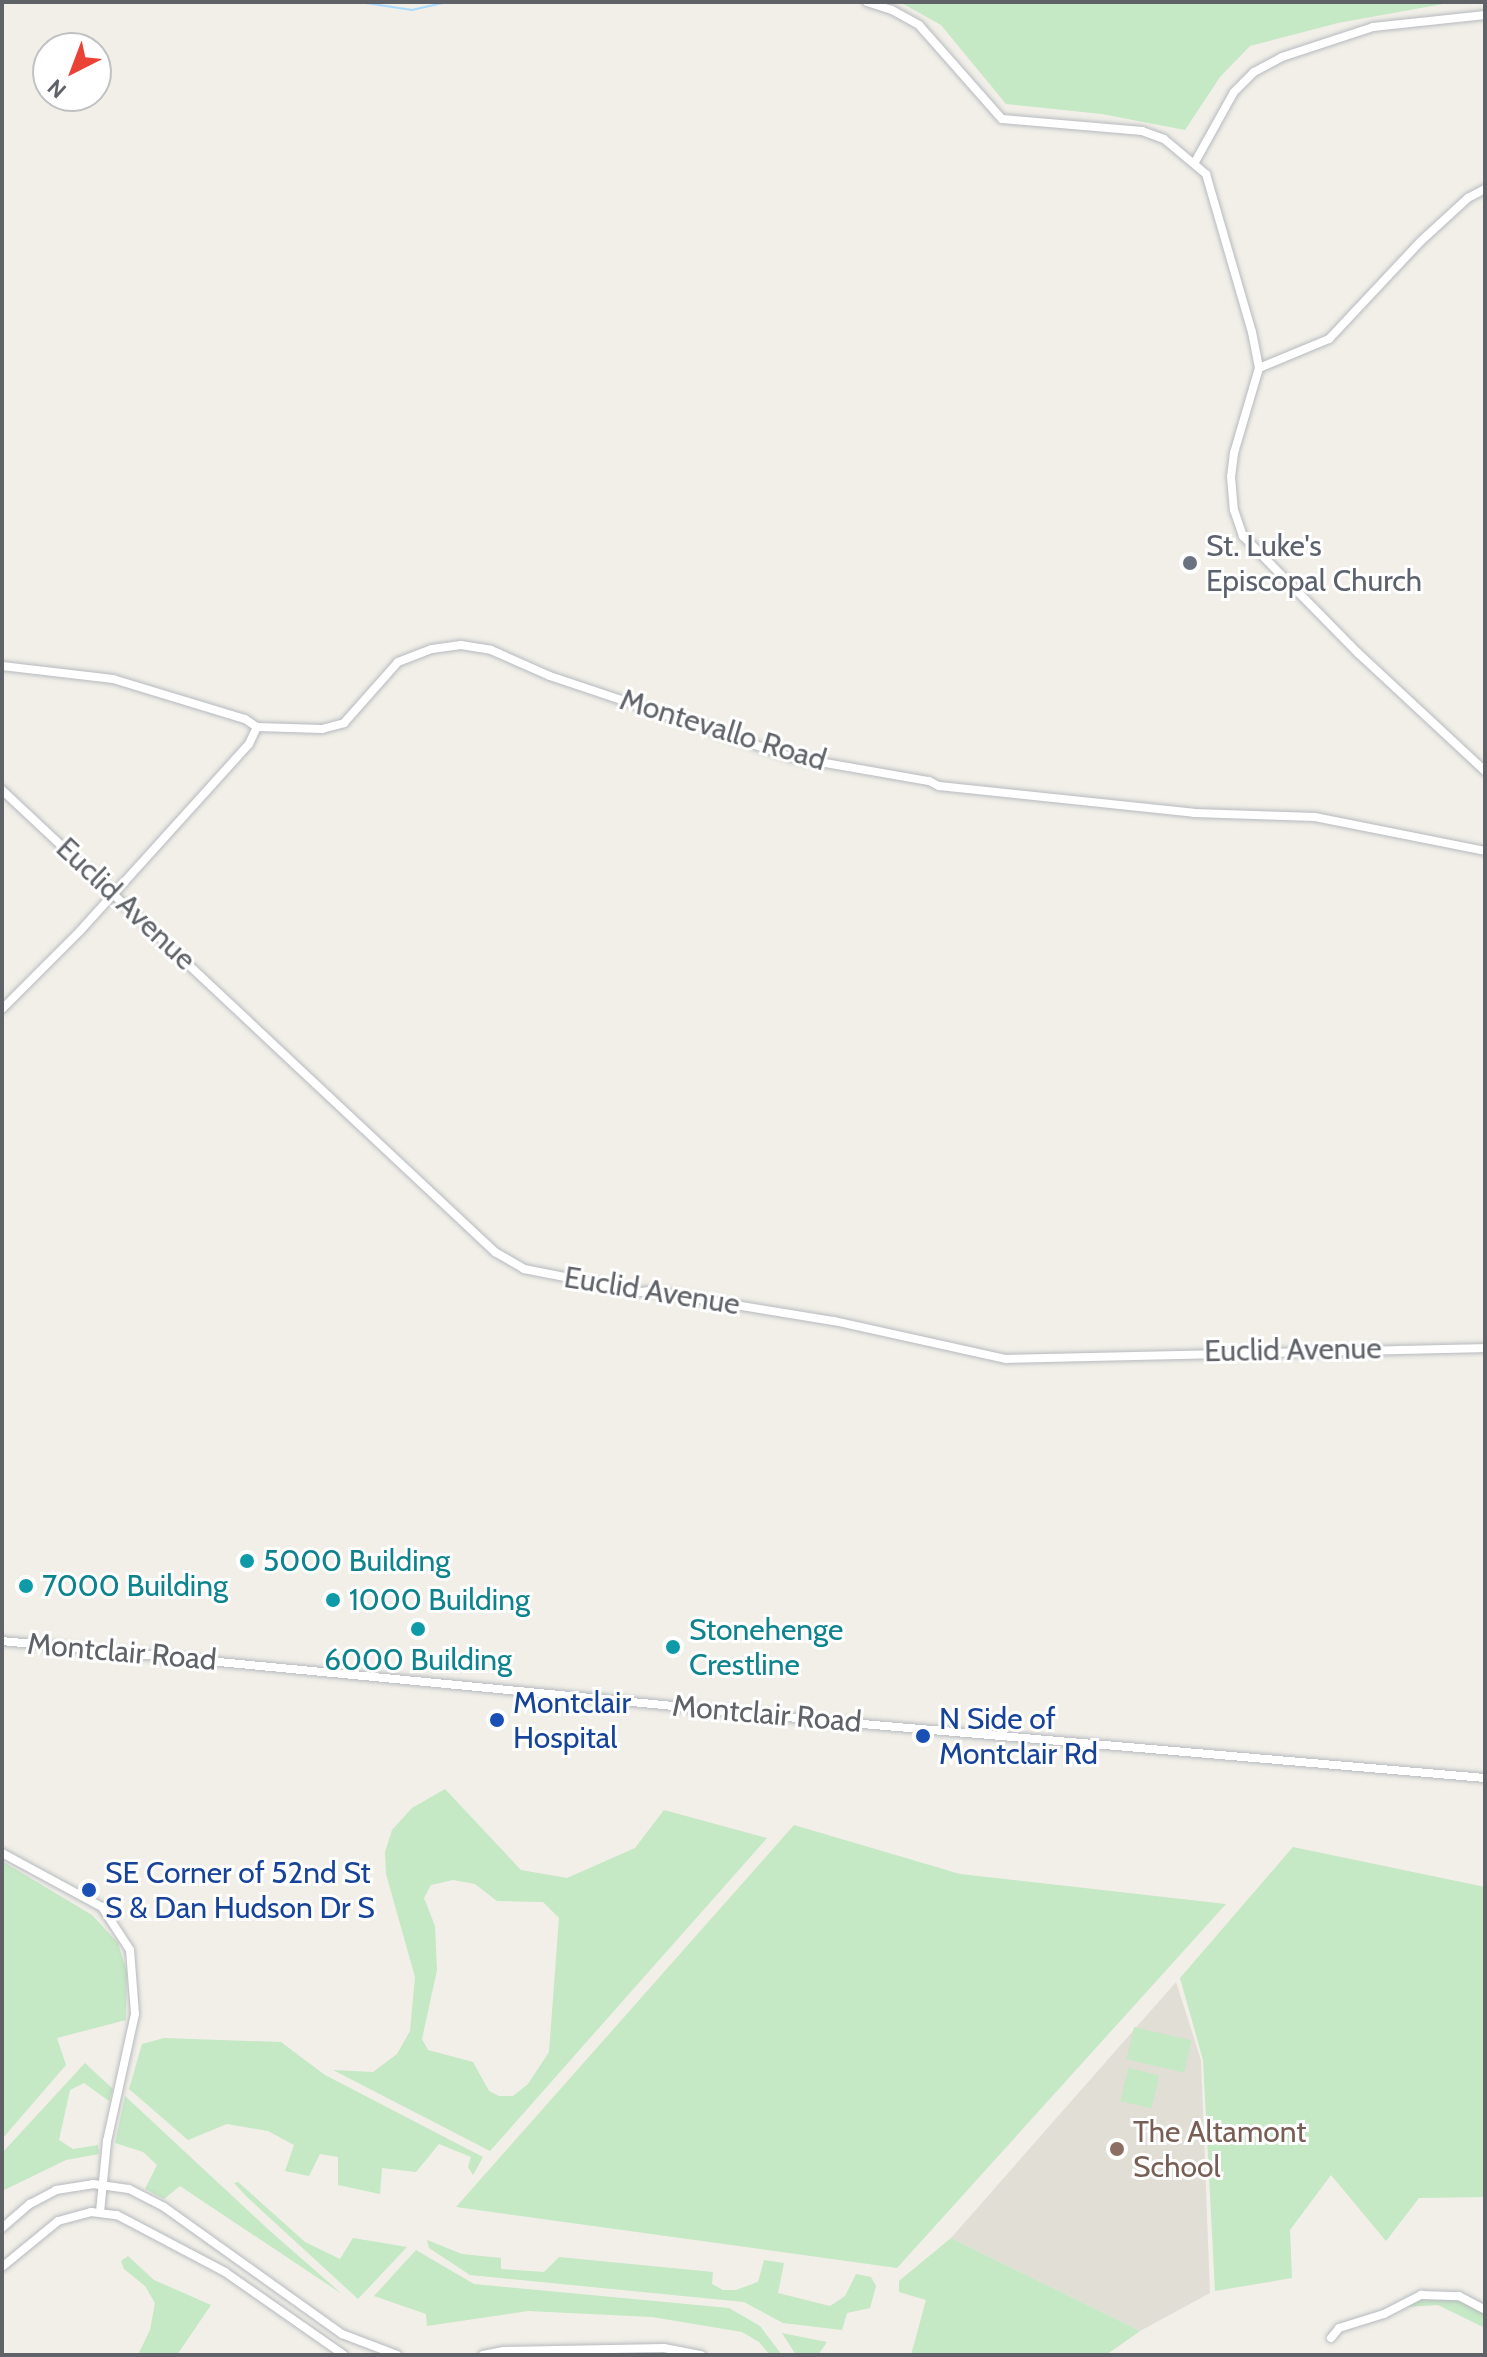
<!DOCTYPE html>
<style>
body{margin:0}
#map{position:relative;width:1487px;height:2357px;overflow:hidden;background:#f1efe8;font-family:Cabin,sans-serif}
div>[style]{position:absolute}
.education>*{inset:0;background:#e1ded6}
.green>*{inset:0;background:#c5e8c5;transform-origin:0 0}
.stream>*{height:2px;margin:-1px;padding:0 1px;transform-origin:1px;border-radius:1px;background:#aadaff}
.roads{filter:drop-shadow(0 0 2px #b6babf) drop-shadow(0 0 2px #b6babf)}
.secondary>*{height:8px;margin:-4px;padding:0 4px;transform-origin:4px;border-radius:4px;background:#fff}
.dots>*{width:22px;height:22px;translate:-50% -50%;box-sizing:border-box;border:4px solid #fff;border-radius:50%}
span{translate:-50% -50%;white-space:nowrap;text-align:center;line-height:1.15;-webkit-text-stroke:6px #fff;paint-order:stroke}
.worship-label{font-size:30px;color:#5b616d}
.left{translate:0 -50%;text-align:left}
.street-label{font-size:30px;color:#5f6368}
.culture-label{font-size:30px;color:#0d838f}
.transit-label{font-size:30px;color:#164399}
.education-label{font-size:30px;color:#785e54}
.frame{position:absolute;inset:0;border:4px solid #5f6368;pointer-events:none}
.north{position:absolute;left:32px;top:32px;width:80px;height:80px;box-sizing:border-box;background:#fff;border:2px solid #bfc1c3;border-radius:50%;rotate:222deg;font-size:22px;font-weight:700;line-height:32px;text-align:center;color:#5f6368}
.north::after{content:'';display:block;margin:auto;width:28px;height:36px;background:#ea4335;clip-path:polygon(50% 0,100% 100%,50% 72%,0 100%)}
</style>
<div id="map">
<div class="education">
<div style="clip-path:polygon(1176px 1982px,1201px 2060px,1210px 2293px,1140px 2331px,951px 2238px)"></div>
</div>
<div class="green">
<div style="clip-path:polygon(900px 2px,1454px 2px,1338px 23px,1250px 46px,1220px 77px,1185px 130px,1102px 114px,1006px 104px,941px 25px)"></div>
<div style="clip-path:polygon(evenodd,445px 1789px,521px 1870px,567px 1878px,635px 1848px,664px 1810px,767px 1838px,490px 2151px,333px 2070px,373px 2072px,397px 2054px,410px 2031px,415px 1977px,386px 1874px,385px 1852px,392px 1830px,412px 1808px,445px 1789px,453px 1880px,475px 1884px,497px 1901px,543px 1902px,559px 1918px,549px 2052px,528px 2084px,513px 2096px,499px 2096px,489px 2091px,473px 2062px,428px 2050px,422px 2039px,437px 1970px,435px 1926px,424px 1898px,431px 1885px,453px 1880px)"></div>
<div style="clip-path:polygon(794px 1825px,960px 1874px,1226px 1904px,897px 2268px,456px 2207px)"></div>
<div style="clip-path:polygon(1293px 1847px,1485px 1887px,1485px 2197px,1419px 2198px,1386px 2241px,1331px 2175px,1290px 2230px,1292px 2278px,1215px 2291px,1203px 2060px,1180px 1978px)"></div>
<div style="clip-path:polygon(2px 1861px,92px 1915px,118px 1943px,127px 1972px,126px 2020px,57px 2038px,66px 2065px,2px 2139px)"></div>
<div style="left:1134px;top:2027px;width:59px;height:33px;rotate:13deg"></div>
<div style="clip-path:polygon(164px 2038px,281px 2042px,325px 2075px,483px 2157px,473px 2175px,468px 2167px,471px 2157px,439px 2144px,416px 2172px,382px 2168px,380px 2194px,338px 2185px,338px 2157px,320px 2154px,309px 2176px,285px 2171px,294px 2145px,268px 2131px,227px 2124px,188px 2140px,129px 2089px,142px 2044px)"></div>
<div style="clip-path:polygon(85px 2063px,113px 2089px,109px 2101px,84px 2083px,70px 2090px,59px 2140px,73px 2149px,98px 2145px,99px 2154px,66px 2160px,2px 2191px,2px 2153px)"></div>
<div style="left:1128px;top:2068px;width:32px;height:34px;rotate:13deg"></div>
<div style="clip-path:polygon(125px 2096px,270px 2231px,342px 2294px,180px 2186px,164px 2199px,145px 2189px,157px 2165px,143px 2152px,115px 2143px)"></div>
<div style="clip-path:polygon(238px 2182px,305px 2242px,340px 2259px,353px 2238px,407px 2247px,358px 2299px,247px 2197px,234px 2183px)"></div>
<div style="clip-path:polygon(951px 2238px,1140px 2331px,1106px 2355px,911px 2355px,926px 2300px,899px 2292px,899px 2281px)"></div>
<div style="clip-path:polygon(427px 2240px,462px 2254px,501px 2258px,501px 2269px,544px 2272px,559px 2257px,713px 2272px,712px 2284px,723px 2290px,736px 2290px,758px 2282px,764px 2260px,784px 2263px,778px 2293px,830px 2306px,845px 2296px,856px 2274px,871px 2277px,876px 2286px,870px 2308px,847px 2313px,842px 2330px,783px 2323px,744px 2302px,470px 2275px,429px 2248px)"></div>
<div style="clip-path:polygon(416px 2250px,474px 2284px,729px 2308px,760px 2326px,782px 2355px,770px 2355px,759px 2342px,742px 2332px,652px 2317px,528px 2311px,427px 2326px,426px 2314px,374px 2296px)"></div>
<div style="clip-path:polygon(128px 2256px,154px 2280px,211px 2305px,177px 2355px,138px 2355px,150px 2330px,155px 2303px,145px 2286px,124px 2269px,121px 2261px)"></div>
<div style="clip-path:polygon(1422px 2298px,1449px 2298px,1464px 2303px,1485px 2314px,1485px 2328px,1438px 2305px,1406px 2307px)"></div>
<div style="clip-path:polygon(782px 2333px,827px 2342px,818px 2355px,796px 2355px)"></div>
</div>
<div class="stream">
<div style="left:359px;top:2px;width:54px;rotate:8.6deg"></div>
<div style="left:412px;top:10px;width:36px;rotate:-13deg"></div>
</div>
<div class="roads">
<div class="secondary">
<div style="left:867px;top:2px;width:26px;rotate:18deg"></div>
<div style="left:892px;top:10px;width:31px;rotate:29deg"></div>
<div style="left:919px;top:25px;width:125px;rotate:48.6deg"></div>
<div style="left:1002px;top:119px;width:141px;rotate:4.9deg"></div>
<div style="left:1142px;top:131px;width:23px;rotate:20deg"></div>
<div style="left:1164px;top:139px;width:55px;rotate:39.8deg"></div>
<div style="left:1206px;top:174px;width:165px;rotate:73.8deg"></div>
<div style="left:1252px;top:332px;width:37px;rotate:79deg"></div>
<div style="left:1259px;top:368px;width:89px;rotate:106.4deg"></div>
<div style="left:1234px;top:453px;width:24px;rotate:97deg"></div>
<div style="left:1231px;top:477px;width:33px;rotate:85deg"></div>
<div style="left:1234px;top:510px;width:28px;rotate:71deg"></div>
<div style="left:1243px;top:536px;width:164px;rotate:45.5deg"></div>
<div style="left:1358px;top:653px;width:173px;rotate:42.9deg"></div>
<div style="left:1195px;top:162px;width:80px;rotate:-60.9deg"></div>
<div style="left:1234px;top:92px;width:28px;rotate:-45deg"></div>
<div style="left:1254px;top:72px;width:32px;rotate:-28deg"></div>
<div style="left:1282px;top:57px;width:96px;rotate:-18.2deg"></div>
<div style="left:1373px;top:27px;width:113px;rotate:-6.1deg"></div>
<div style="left:1259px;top:368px;width:76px;rotate:-22.5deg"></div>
<div style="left:1329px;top:339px;width:134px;rotate:-46.8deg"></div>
<div style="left:1421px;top:241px;width:64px;rotate:-42.5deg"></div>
<div style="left:1468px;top:198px;width:19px;rotate:-28deg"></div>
<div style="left:2px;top:666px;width:112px;rotate:6.7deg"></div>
<div style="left:113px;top:679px;width:138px;rotate:16.9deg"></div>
<div style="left:245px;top:719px;width:14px;rotate:34deg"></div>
<div style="left:257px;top:727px;width:65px;rotate:1.8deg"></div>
<div style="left:322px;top:729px;width:23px;rotate:-15deg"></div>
<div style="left:344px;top:723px;width:81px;rotate:-48.5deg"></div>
<div style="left:398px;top:662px;width:36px;rotate:-21deg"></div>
<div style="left:432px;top:649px;width:29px;rotate:-8deg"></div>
<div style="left:461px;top:645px;width:30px;rotate:9deg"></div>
<div style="left:491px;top:650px;width:64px;rotate:23.8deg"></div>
<div style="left:550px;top:676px;width:254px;rotate:18.6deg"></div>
<div style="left:791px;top:757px;width:140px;rotate:9.9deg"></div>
<div style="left:929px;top:781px;width:11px;rotate:27deg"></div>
<div style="left:939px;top:786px;width:256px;rotate:6deg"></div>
<div style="left:1194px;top:813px;width:121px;rotate:1.9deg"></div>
<div style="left:1315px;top:817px;width:173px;rotate:11.3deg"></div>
<div style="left:2px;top:790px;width:676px;rotate:43.14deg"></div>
<div style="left:495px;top:1252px;width:34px;rotate:30deg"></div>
<div style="left:524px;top:1269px;width:119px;rotate:11.1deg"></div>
<div style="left:641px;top:1292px;width:9px;rotate:-6deg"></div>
<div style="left:650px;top:1291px;width:186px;rotate:9.3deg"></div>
<div style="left:834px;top:1321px;width:176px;rotate:12.5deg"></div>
<div style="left:1006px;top:1359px;width:479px;rotate:-1.3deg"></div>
<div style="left:2px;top:1009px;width:110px;rotate:-45deg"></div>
<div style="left:80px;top:931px;width:252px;rotate:-47.9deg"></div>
<div style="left:249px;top:744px;width:19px;rotate:-65deg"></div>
<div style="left:2px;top:1641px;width:830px;rotate:5.53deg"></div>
<div style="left:828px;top:1721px;width:659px;rotate:4.96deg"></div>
<div style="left:2px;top:1853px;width:114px;rotate:28.4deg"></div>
<div style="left:102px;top:1907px;width:51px;rotate:56.9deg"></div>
<div style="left:130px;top:1950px;width:64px;rotate:85.5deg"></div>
<div style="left:135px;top:2014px;width:130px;rotate:102.4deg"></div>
<div style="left:107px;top:2141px;width:71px;rotate:95.6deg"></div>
<div style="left:2px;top:2228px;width:37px;rotate:-41deg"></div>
<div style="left:30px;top:2204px;width:30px;rotate:-28deg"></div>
<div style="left:56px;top:2190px;width:37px;rotate:-9deg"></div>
<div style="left:93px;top:2184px;width:36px;rotate:8deg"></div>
<div style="left:129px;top:2189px;width:39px;rotate:27deg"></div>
<div style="left:164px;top:2207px;width:219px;rotate:35.5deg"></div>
<div style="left:342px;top:2334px;width:59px;rotate:20.9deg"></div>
<div style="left:2px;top:2267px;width:72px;rotate:-39.4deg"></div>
<div style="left:58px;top:2221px;width:34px;rotate:-15deg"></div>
<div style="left:91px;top:2212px;width:26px;rotate:7deg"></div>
<div style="left:117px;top:2215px;width:122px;rotate:27.8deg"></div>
<div style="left:225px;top:2272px;width:145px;rotate:34.9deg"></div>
<div style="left:1331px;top:2338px;width:13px;rotate:-51deg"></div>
<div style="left:1339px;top:2328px;width:47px;rotate:-17.3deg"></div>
<div style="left:1384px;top:2314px;width:42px;rotate:-27.2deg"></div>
<div style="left:1421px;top:2295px;width:38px;rotate:2deg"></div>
<div style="left:1459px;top:2296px;width:30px;rotate:28deg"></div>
<div style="left:483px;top:2355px;width:21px;rotate:-11deg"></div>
<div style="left:504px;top:2351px;width:160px;rotate:-1.1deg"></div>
<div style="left:664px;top:2348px;width:38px;rotate:11deg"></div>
</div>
</div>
<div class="dots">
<div style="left:1190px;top:563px;background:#6b7280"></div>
<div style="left:247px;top:1561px;background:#0f9aa8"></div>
<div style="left:26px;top:1586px;background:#0f9aa8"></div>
<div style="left:333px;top:1600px;background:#0f9aa8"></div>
<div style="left:418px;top:1629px;background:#0f9aa8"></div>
<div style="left:673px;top:1647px;background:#0f9aa8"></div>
<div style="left:497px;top:1720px;background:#1a4fb4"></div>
<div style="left:923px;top:1736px;background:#1a4fb4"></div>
<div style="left:89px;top:1890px;background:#1a4fb4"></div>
<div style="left:1117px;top:2149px;background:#8d6e63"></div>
</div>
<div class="worship-label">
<span class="left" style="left:1206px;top:563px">St. Luke's<br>Episcopal Church</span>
</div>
<div class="street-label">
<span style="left:723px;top:730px;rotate:17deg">Montevallo Road</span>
<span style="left:126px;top:904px;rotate:43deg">Euclid Avenue</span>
<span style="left:652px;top:1291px;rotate:9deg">Euclid Avenue</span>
<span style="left:1293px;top:1350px;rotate:-1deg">Euclid Avenue</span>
<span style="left:122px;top:1652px;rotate:5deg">Montclair Road</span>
<span style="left:767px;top:1714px;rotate:5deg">Montclair Road</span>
</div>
<div class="culture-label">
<span class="left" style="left:263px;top:1561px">5000 Building</span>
<span class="left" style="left:42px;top:1586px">7000 Building</span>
<span class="left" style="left:349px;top:1600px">1000 Building</span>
<span class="left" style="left:689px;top:1647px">Stonehenge<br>Crestline</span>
<span style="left:418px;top:1660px">6000 Building</span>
</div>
<div class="transit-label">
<span class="left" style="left:513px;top:1720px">Montclair<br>Hospital</span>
<span class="left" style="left:939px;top:1736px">N Side of<br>Montclair Rd</span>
<span class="left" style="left:105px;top:1890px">SE Corner of 52nd St<br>S &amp; Dan Hudson Dr S</span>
</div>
<div class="education-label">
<span class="left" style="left:1133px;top:2149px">The Altamont<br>School</span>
</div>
<div class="frame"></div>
<div class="north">N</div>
</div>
